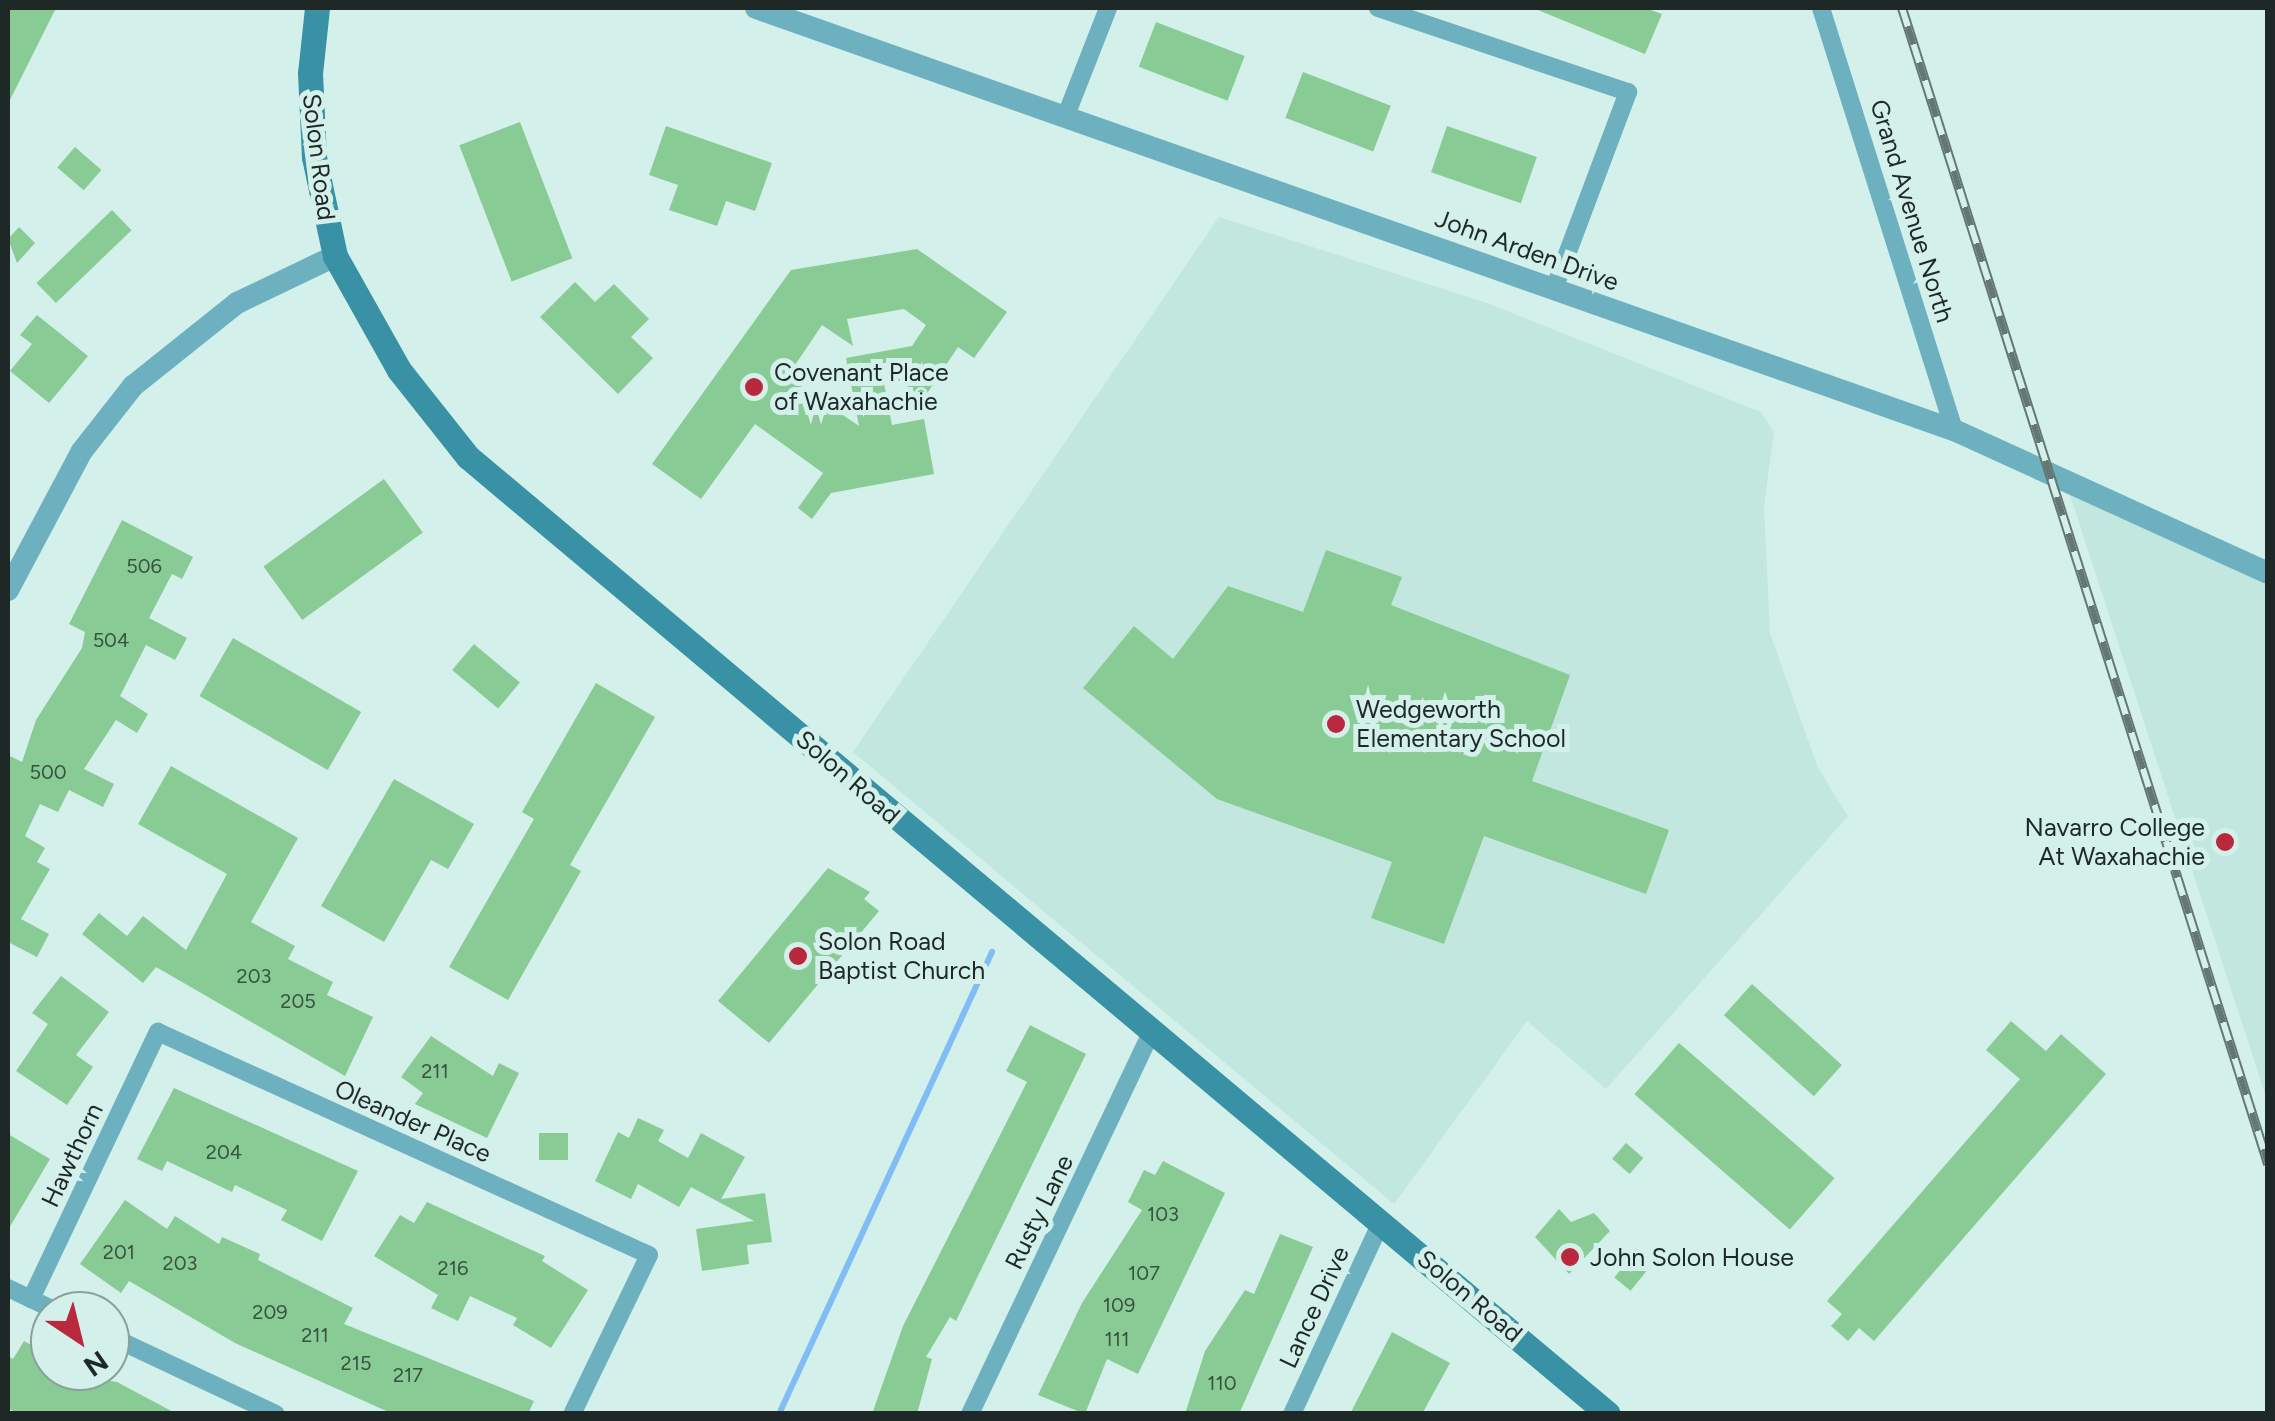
<!DOCTYPE html>
<style>
body{margin:0}
#map{position:relative;width:2275px;height:1421px;overflow:hidden;background:#d4f0ea;font-family:Figtree,sans-serif}
div>[style]{position:absolute}
.built>*{inset:0;background:#c2e7df}
.stream>*{height:6px;margin:-3px;padding:0 3px;transform-origin:3px;border-radius:3px;background:#80bdf4}
.building>*{inset:0;background:#89cb95;transform-origin:0 0}
.minor>*{height:18px;margin:-9px;padding:0 9px;transform-origin:9px;border-radius:9px;background:#6db1c1}
.tertiary>*{height:22px;margin:-11px;padding:0 11px;transform-origin:11px;border-radius:11px;background:#6db1c1}
.secondary>*{height:25px;margin:-12.5px;padding:0 12.5px;transform-origin:12.5px;border-radius:12.5px;background:#3891a4}
.rail>*{height:10px;margin-top:-5px;transform-origin:0;background:repeating-linear-gradient(90deg,#d4f0ea 0 19px,#657773 0 38px);box-sizing:border-box;border-block:2px solid #657773}
.dots>*{width:28px;height:28px;translate:-50% -50%;box-sizing:border-box;border:5px solid #d4f0ea;border-radius:50%}
span{translate:-50% -50%;white-space:nowrap;text-align:center;line-height:1.15;-webkit-text-stroke:10px #d4f0ea;paint-order:stroke}
.number-label{font-size:20px;color:#395242}
.number-label span{-webkit-text-stroke-width:0}
.street-label{font-size:25px;color:#1e2927}
.poi-label{font-size:25px;color:#1e2927}
.left{translate:0 -50%;text-align:left}
.right{translate:-100% -50%;text-align:right}
.frame{position:absolute;inset:0;border:10px solid #1e2927;pointer-events:none}
.north{position:absolute;left:30px;top:1291px;width:100px;height:100px;box-sizing:border-box;background:#d4f0ea;border:2px solid #8ba09c;border-radius:50%;rotate:145deg;font-size:28px;font-weight:700;line-height:40px;text-align:center;color:#1e2927}
.north::after{content:'';display:block;margin:auto;width:35px;height:45px;background:#b9283c;clip-path:polygon(50% 0,100% 100%,50% 72%,0 100%)}
</style>
<div id="map">
<div class="built">
<div style="clip-path:polygon(1219px 217px,1487px 303px,1761px 412px,1774px 432px,1764px 506px,1770px 633px,1818px 768px,1848px 816px,1606px 1089px,1527px 1021px,1394px 1204px,853px 752px)"></div>
<div style="clip-path:polygon(2069px 492px,2267px 585px,2267px 1100px)"></div>
</div>
<div class="stream">
<div style="left:779px;top:1414px;width:509px;rotate:-65.25deg"></div>
</div>
<div class="building">
<div style="clip-path:polygon(8px 8px,56px 8px,8px 104px)"></div>
<div style="clip-path:polygon(1533px 8px,1645px 8px,1662px 14px,1645px 54px)"></div>
<div style="left:1156px;top:22px;width:95px;height:48px;rotate:21deg"></div>
<div style="left:1303px;top:72px;width:94px;height:49px;rotate:21deg"></div>
<div style="left:520px;top:122px;width:146px;height:65px;rotate:69deg"></div>
<div style="clip-path:polygon(666px 126px,772px 163px,755px 211px,726px 201px,717px 226px,669px 210px,678px 185px,649px 175px)"></div>
<div style="left:1447px;top:126px;width:95px;height:49px;rotate:19deg"></div>
<div style="left:75px;top:147px;width:35px;height:27px;rotate:41deg"></div>
<div style="left:112px;top:210px;width:28px;height:105px;rotate:46deg"></div>
<div style="clip-path:polygon(19px 227px,35px 243px,17px 263px,8px 239px)"></div>
<div style="clip-path:polygon(evenodd,917px 249px,1007px 312px,974px 358px,958px 347px,924px 398px,881px 368px,892px 425px,924px 419px,934px 474px,831px 493px,812px 519px,798px 508px,823px 473px,755px 424px,701px 499px,652px 464px,791px 270px,917px 249px,904px 309px,926px 325px,912px 346px,846px 358px,859px 426px,787px 377px,822px 325px,853px 346px,847px 319px,904px 309px)"></div>
<div style="clip-path:polygon(575px 282px,595px 302px,614px 284px,649px 319px,631px 337px,653px 358px,618px 394px,540px 317px)"></div>
<div style="clip-path:polygon(37px 315px,88px 356px,49px 403px,10px 371px,32px 344px,20px 335px)"></div>
<div style="left:384px;top:479px;width:66px;height:149px;rotate:54deg"></div>
<div style="clip-path:polygon(122px 520px,193px 557px,182px 579px,172px 574px,149px 618px,187px 638px,175px 660px,146px 645px,120px 696px,148px 714px,137px 733px,116px 720px,84px 769px,114px 784px,103px 807px,69px 790px,58px 812px,40px 804px,25px 836px,45px 848px,37px 862px,50px 869px,21px 919px,49px 934px,37px 957px,8px 942px,8px 755px,22px 762px,36px 720px,82px 648px,85px 632px,69px 624px)"></div>
<div style="clip-path:polygon(1326px 550px,1402px 577px,1391px 605px,1570px 675px,1532px 781px,1669px 830px,1646px 894px,1484px 836px,1444px 944px,1371px 918px,1392px 862px,1217px 799px,1083px 688px,1134px 626px,1173px 659px,1228px 586px,1303px 612px)"></div>
<div style="left:233px;top:638px;width:148px;height:67px;rotate:30deg"></div>
<div style="left:474px;top:644px;width:60px;height:34px;rotate:40deg"></div>
<div style="clip-path:polygon(596px 683px,655px 717px,570px 865px,581px 871px,508px 1000px,449px 967px,534px 819px,522px 812px)"></div>
<div style="clip-path:polygon(171px 766px,298px 838px,251px 922px,295px 946px,288px 959px,333px 982px,327px 995px,373px 1017px,345px 1076px,156px 967px,143px 983px,82px 934px,99px 913px,127px 936px,143px 916px,186px 950px,227px 874px,138px 824px)"></div>
<div style="clip-path:polygon(394px 779px,474px 824px,448px 869px,431px 860px,384px 942px,321px 906px)"></div>
<div style="clip-path:polygon(828px 868px,870px 892px,864px 899px,879px 911px,769px 1043px,718px 1001px)"></div>
<div style="clip-path:polygon(61px 976px,109px 1012px,76px 1055px,93px 1067px,67px 1105px,16px 1071px,48px 1024px,32px 1013px)"></div>
<div style="left:1752px;top:984px;width:121px;height:42px;rotate:42deg"></div>
<div style="clip-path:polygon(2011px 1021px,2046px 1051px,2061px 1034px,2106px 1074px,1874px 1341px,1859px 1328px,1848px 1341px,1831px 1326px,1842px 1314px,1827px 1301px,2020px 1079px,1986px 1050px)"></div>
<div style="clip-path:polygon(1030px 1025px,1086px 1054px,956px 1321px,950px 1317px,926px 1357px,932px 1359px,917px 1414px,872px 1414px,903px 1326px,1027px 1082px,1006px 1071px)"></div>
<div style="clip-path:polygon(431px 1036px,493px 1076px,499px 1063px,519px 1073px,487px 1138px,415px 1104px,423px 1093px,401px 1077px)"></div>
<div style="left:1679px;top:1043px;width:206px;height:68px;rotate:41deg"></div>
<div style="clip-path:polygon(174px 1088px,358px 1171px,322px 1241px,281px 1220px,287px 1210px,235px 1185px,232px 1192px,167px 1161px,162px 1171px,137px 1159px)"></div>
<div style="clip-path:polygon(638px 1118px,664px 1130px,658px 1141px,688px 1158px,701px 1133px,745px 1157px,721px 1199px,765px 1193px,772px 1242px,747px 1245px,749px 1264px,702px 1271px,696px 1229px,754px 1221px,691px 1187px,679px 1207px,638px 1184px,631px 1199px,595px 1181px,618px 1132px,629px 1138px)"></div>
<div style="left:539px;top:1133px;width:29px;height:27px"></div>
<div style="clip-path:polygon(8px 1134px,50px 1159px,8px 1230px)"></div>
<div style="left:1626px;top:1143px;width:23px;height:21px;rotate:41deg"></div>
<div style="clip-path:polygon(1163px 1161px,1225px 1193px,1138px 1374px,1107px 1359px,1085px 1414px,1038px 1395px,1082px 1303px,1142px 1210px,1128px 1202px,1144px 1170px,1155px 1175px)"></div>
<div style="clip-path:polygon(125px 1200px,167px 1229px,175px 1216px,219px 1244px,222px 1237px,260px 1254px,258px 1260px,353px 1308px,344px 1324px,534px 1401px,528px 1414px,393px 1414px,235px 1343px,129px 1281px,121px 1293px,80px 1264px)"></div>
<div style="clip-path:polygon(427px 1202px,545px 1256px,542px 1261px,588px 1290px,551px 1348px,513px 1325px,517px 1318px,470px 1296px,458px 1321px,431px 1308px,438px 1295px,374px 1256px,400px 1215px,414px 1223px)"></div>
<div style="clip-path:polygon(1559px 1209px,1571px 1222px,1594px 1213px,1610px 1231px,1569px 1274px,1535px 1237px)"></div>
<div style="clip-path:polygon(1280px 1234px,1313px 1247px,1239px 1414px,1185px 1414px,1205px 1351px,1245px 1290px,1254px 1294px)"></div>
<div style="left:1630px;top:1258px;width:21px;height:25px;rotate:39deg"></div>
<div style="clip-path:polygon(1392px 1332px,1450px 1363px,1422px 1414px,1350px 1414px)"></div>
<div style="clip-path:polygon(24px 1341px,50px 1355px,50px 1371px,117px 1382px,177px 1414px,18px 1414px,8px 1408px,8px 1356px,13px 1359px)"></div>
</div>
<div class="minor">
<div style="left:1378px;top:8px;width:264px;rotate:18.6deg"></div>
<div style="left:1628px;top:92px;width:210px;rotate:110.6deg"></div>
<div style="left:1821px;top:8px;width:442px;rotate:72.5deg"></div>
<div style="left:1065px;top:118px;width:118px;rotate:-68.6deg"></div>
<div style="left:8px;top:1288px;width:53px;rotate:25.6deg"></div>
<div style="left:31px;top:1299px;width:296px;rotate:-64.6deg"></div>
<div style="left:158px;top:1032px;width:539px;rotate:24.43deg"></div>
<div style="left:649px;top:1255px;width:177px;rotate:115.8deg"></div>
<div style="left:110px;top:1336px;width:183px;rotate:25.2deg"></div>
<div style="left:970px;top:1414px;width:424px;rotate:-64.6deg"></div>
<div style="left:1292px;top:1414px;width:212px;rotate:-65.1deg"></div>
</div>
<div class="tertiary">
<div style="left:756px;top:8px;width:1270px;rotate:19.41deg"></div>
<div style="left:1954px;top:430px;width:345px;rotate:24.5deg"></div>
<div style="left:8px;top:590px;width:157px;rotate:-62deg"></div>
<div style="left:82px;top:451px;width:83px;rotate:-51.9deg"></div>
<div style="left:133px;top:386px;width:133px;rotate:-38.6deg"></div>
<div style="left:237px;top:303px;width:109px;rotate:-25.6deg"></div>
</div>
<div class="secondary">
<div style="left:317px;top:8px;width:65px;rotate:96.1deg"></div>
<div style="left:310px;top:73px;width:84px;rotate:87.3deg"></div>
<div style="left:314px;top:157px;width:101px;rotate:78deg"></div>
<div style="left:335px;top:256px;width:131px;rotate:60.7deg"></div>
<div style="left:399px;top:370px;width:111px;rotate:51.6deg"></div>
<div style="left:468px;top:457px;width:1488px;rotate:40.01deg"></div>
</div>
<div class="rail">
<div style="left:1902px;top:8px;width:1213px;rotate:72.43deg"></div>
</div>
<div class="dots">
<div style="left:754px;top:387px;background:#b9283c"></div>
<div style="left:1336px;top:724px;background:#b9283c"></div>
<div style="left:2225px;top:842px;background:#b9283c"></div>
<div style="left:798px;top:956px;background:#b9283c"></div>
<div style="left:1570px;top:1257px;background:#b9283c"></div>
</div>
<div class="number-label">
<span style="left:144px;top:566px">506</span>
<span style="left:111px;top:640px">504</span>
<span style="left:48px;top:772px">500</span>
<span style="left:254px;top:976px">203</span>
<span style="left:298px;top:1001px">205</span>
<span style="left:435px;top:1071px">211</span>
<span style="left:224px;top:1152px">204</span>
<span style="left:1163px;top:1214px">103</span>
<span style="left:119px;top:1252px">201</span>
<span style="left:180px;top:1263px">203</span>
<span style="left:453px;top:1268px">216</span>
<span style="left:1144px;top:1273px">107</span>
<span style="left:1119px;top:1305px">109</span>
<span style="left:270px;top:1312px">209</span>
<span style="left:315px;top:1335px">211</span>
<span style="left:1117px;top:1339px">111</span>
<span style="left:356px;top:1363px">215</span>
<span style="left:408px;top:1375px">217</span>
<span style="left:1222px;top:1383px">110</span>
</div>
<div class="street-label">
<span style="left:319px;top:157px;rotate:83deg">Solon Road</span>
<span style="left:1912px;top:211px;rotate:73deg">Grand Avenue North</span>
<span style="left:1527px;top:250px;rotate:20deg">John Arden Drive</span>
<span style="left:848px;top:777px;rotate:41deg">Solon Road</span>
<span style="left:413px;top:1121px;rotate:24deg">Oleander Place</span>
<span style="left:72px;top:1155px;rotate:-65deg">Hawthorn</span>
<span style="left:1039px;top:1212px;rotate:-64deg">Rusty Lane</span>
<span style="left:1470px;top:1296px;rotate:40deg">Solon Road</span>
<span style="left:1314px;top:1307px;rotate:-65deg">Lance Drive</span>
</div>
<div class="poi-label">
<span class="left" style="left:774px;top:387px">Covenant Place<br>of Waxahachie</span>
<span class="left" style="left:1356px;top:724px">Wedgeworth<br>Elementary School</span>
<span class="right" style="left:2205px;top:842px">Navarro College<br>At Waxahachie</span>
<span class="left" style="left:818px;top:956px">Solon Road<br>Baptist Church</span>
<span class="left" style="left:1590px;top:1257px">John Solon House</span>
</div>
<div class="frame"></div>
<div class="north">N</div>
</div>
